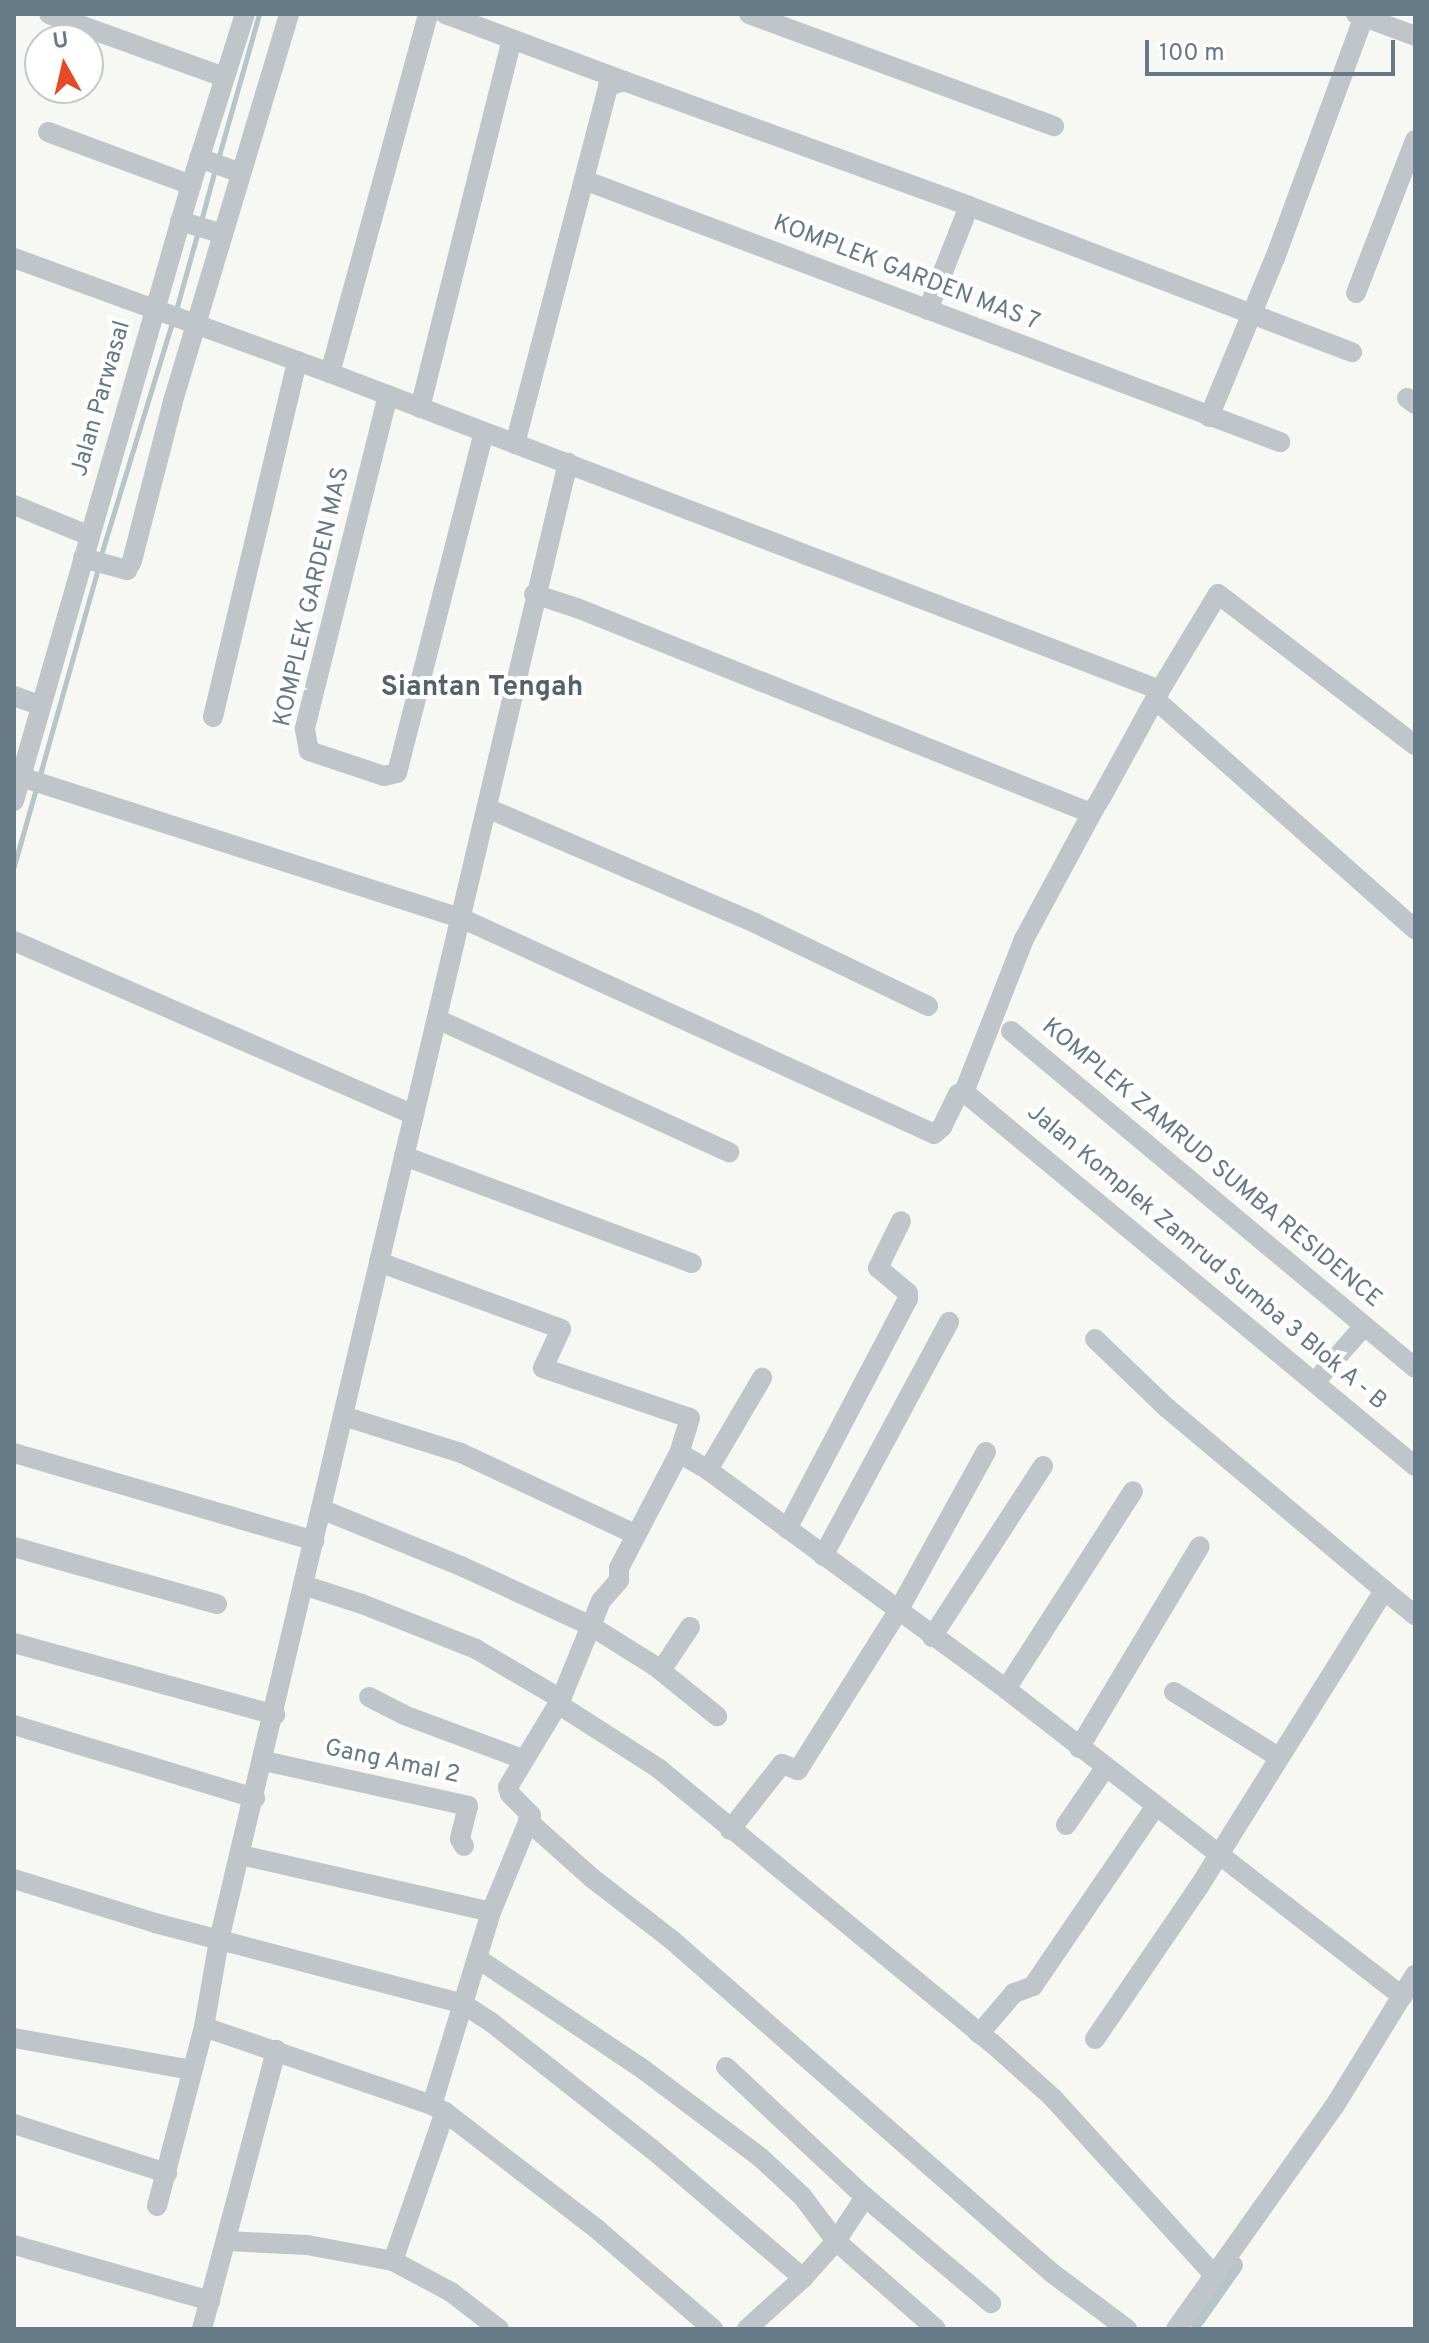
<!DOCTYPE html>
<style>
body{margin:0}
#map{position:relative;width:1429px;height:2343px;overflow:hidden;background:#f7f7f4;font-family:Overpass,sans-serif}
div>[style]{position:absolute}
.stream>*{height:5px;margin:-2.5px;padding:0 2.5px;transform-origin:2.5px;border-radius:2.5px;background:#b7c5c8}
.canal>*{height:18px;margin:-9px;padding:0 9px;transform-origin:9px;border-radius:9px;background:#b7c5c8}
.minor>*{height:20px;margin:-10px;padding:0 10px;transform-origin:10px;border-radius:10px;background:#c0c5c9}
span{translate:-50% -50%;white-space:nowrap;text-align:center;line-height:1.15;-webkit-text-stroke:8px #fff;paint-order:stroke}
.street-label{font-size:24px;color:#657986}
.quarter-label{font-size:28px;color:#54626b;font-weight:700}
.frame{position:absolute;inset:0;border:16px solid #657986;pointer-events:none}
.north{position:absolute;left:24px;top:24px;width:80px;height:80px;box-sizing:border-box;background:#fff;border:2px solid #c1c9cf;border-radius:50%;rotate:352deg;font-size:22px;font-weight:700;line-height:32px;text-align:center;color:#657986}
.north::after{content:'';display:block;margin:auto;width:28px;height:36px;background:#e84924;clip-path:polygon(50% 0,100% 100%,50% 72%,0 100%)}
.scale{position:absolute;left:1145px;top:40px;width:250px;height:36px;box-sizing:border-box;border:4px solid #657986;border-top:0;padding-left:10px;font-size:24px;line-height:28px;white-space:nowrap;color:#657986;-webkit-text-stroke:6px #fff;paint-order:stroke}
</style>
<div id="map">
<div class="stream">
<div style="left:218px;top:159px;width:151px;rotate:-74.2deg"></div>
<div style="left:201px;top:221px;width:54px;rotate:-74.9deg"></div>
<div style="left:176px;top:310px;width:82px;rotate:-74.4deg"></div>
<div style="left:100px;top:558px;width:250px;rotate:-73deg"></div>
<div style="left:39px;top:778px;width:218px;rotate:-74.3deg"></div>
<div style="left:14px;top:866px;width:81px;rotate:-74.2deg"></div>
</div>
<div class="canal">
<div style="left:1196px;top:2319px;width:66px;rotate:-54.9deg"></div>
</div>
<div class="minor">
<div style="left:49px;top:14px;width:186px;rotate:19.8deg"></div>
<div style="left:445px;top:14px;width:191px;rotate:20.5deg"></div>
<div style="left:749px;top:14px;width:325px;rotate:20.2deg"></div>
<div style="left:1356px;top:14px;width:63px;rotate:20.4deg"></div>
<div style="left:48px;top:132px;width:153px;rotate:20.3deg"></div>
<div style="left:199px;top:158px;width:45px;rotate:19.7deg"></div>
<div style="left:584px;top:180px;width:744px;rotate:20.63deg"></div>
<div style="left:180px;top:221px;width:45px;rotate:16.8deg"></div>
<div style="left:14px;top:258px;width:336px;rotate:20deg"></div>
<div style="left:330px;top:373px;width:888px;rotate:20.9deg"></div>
<div style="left:1356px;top:293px;width:164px;rotate:-68.9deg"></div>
<div style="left:928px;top:310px;width:112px;rotate:-68.5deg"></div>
<div style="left:330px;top:373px;width:372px;rotate:-74.7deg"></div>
<div style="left:388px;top:395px;width:344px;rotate:104deg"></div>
<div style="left:305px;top:729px;width:22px;rotate:80deg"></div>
<div style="left:309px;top:751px;width:79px;rotate:18.4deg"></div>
<div style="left:384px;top:776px;width:13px;rotate:-13deg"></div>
<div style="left:397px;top:773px;width:352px;rotate:-75.7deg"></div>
<div style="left:1407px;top:398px;width:10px;rotate:37deg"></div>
<div style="left:420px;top:408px;width:380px;rotate:-76deg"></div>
<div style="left:1209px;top:417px;width:172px;rotate:-67.5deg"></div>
<div style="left:1275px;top:258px;width:260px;rotate:-69.8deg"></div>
<div style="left:515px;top:444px;width:370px;rotate:-75.4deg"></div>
<div style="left:608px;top:86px;width:17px;rotate:-17deg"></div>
<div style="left:624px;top:81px;width:367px;rotate:19.9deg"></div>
<div style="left:969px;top:206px;width:410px;rotate:20.9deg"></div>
<div style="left:14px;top:505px;width:82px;rotate:22.2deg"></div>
<div style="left:83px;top:558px;width:46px;rotate:15.3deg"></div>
<div style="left:127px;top:570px;width:10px;rotate:-61deg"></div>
<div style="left:132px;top:561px;width:165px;rotate:-75.6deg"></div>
<div style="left:173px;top:401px;width:404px;rotate:-73.3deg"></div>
<div style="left:534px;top:594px;width:45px;rotate:18deg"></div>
<div style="left:577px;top:608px;width:550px;rotate:21.76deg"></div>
<div style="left:1088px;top:812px;width:7px;rotate:-27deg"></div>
<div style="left:1094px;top:809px;width:15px;rotate:-58deg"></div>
<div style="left:1102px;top:796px;width:121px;rotate:-61.3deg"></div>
<div style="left:1160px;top:690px;width:112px;rotate:-58.9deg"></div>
<div style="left:1218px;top:594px;width:248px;rotate:37.5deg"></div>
<div style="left:14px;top:696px;width:29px;rotate:20deg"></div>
<div style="left:1157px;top:701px;width:344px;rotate:41.5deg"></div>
<div style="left:213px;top:717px;width:366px;rotate:-76.7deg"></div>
<div style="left:21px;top:777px;width:462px;rotate:17.8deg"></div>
<div style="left:461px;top:918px;width:520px;rotate:24.54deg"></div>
<div style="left:934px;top:1134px;width:11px;rotate:-41deg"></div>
<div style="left:942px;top:1127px;width:37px;rotate:-64deg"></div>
<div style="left:958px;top:1094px;width:6px;rotate:-18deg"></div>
<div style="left:964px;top:1092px;width:164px;rotate:-68.6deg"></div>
<div style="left:1024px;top:939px;width:148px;rotate:-61.7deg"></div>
<div style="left:14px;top:801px;width:641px;rotate:-73.97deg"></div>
<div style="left:191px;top:185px;width:179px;rotate:-72.5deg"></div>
<div style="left:487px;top:808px;width:292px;rotate:23.2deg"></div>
<div style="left:755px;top:923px;width:192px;rotate:25.6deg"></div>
<div style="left:14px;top:941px;width:436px;rotate:23.5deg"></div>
<div style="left:439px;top:1020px;width:319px;rotate:24.5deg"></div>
<div style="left:1011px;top:1031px;width:526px;rotate:39.83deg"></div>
<div style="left:964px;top:1092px;width:586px;rotate:39.67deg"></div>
<div style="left:404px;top:1156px;width:307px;rotate:20.4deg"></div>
<div style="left:379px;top:1262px;width:194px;rotate:20.2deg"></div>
<div style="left:561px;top:1329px;width:43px;rotate:114.8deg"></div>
<div style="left:543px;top:1368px;width:155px;rotate:18.8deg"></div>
<div style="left:690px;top:1418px;width:37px;rotate:107deg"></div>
<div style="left:1315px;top:1382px;width:74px;rotate:-48.8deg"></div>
<div style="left:343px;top:1416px;width:124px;rotate:17.4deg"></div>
<div style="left:461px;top:1453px;width:192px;rotate:25deg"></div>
<div style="left:14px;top:1453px;width:313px;rotate:16.3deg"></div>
<div style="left:708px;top:1470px;width:107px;rotate:-59.6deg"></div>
<div style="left:321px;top:1509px;width:153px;rotate:22.2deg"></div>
<div style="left:463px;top:1567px;width:141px;rotate:24.7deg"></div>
<div style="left:591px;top:1626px;width:75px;rotate:32deg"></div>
<div style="left:655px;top:1666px;width:80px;rotate:38.9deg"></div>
<div style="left:787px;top:1529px;width:260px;rotate:-62.3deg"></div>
<div style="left:908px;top:1299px;width:6px;rotate:-90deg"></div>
<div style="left:908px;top:1293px;width:39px;rotate:-140deg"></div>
<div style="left:878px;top:1268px;width:52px;rotate:-63.9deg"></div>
<div style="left:14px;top:1547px;width:211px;rotate:15.7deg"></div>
<div style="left:823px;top:1556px;width:266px;rotate:-61.7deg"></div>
<div style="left:303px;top:1585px;width:62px;rotate:17.9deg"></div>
<div style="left:362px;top:1604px;width:123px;rotate:21.5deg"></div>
<div style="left:476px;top:1649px;width:99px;rotate:30.5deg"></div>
<div style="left:1384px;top:1590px;width:40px;rotate:39deg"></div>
<div style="left:932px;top:1637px;width:204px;rotate:-57deg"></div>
<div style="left:14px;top:1643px;width:271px;rotate:15.4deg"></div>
<div style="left:655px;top:1666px;width:9px"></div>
<div style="left:664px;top:1666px;width:47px;rotate:-56.3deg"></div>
<div style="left:1006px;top:1689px;width:235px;rotate:-57.3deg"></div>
<div style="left:1174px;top:1692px;width:121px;rotate:31.9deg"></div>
<div style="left:369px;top:1697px;width:39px;rotate:27deg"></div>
<div style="left:404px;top:1715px;width:126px;rotate:20.4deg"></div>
<div style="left:558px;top:1704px;width:119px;rotate:32.6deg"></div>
<div style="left:658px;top:1768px;width:433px;rotate:39.5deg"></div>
<div style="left:992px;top:2043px;width:82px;rotate:42deg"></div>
<div style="left:1053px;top:2098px;width:241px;rotate:47.7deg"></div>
<div style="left:14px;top:1725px;width:252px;rotate:16.9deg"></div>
<div style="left:1079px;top:1748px;width:235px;rotate:-59.1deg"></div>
<div style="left:264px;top:1761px;width:209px;rotate:12.4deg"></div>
<div style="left:468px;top:1806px;width:34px;rotate:104deg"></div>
<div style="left:460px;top:1839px;width:8px;rotate:60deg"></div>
<div style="left:528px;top:1821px;width:86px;rotate:41.7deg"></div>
<div style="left:592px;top:1878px;width:101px;rotate:37.8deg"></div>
<div style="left:672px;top:1940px;width:505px;rotate:41.23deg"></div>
<div style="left:1052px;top:2273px;width:94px;rotate:36.7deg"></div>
<div style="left:1066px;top:1825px;width:69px;rotate:-55.6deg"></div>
<div style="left:730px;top:1830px;width:84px;rotate:-51.8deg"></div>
<div style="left:782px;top:1764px;width:17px;rotate:21deg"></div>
<div style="left:798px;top:1770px;width:186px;rotate:-57.8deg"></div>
<div style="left:897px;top:1613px;width:184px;rotate:-61.1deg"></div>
<div style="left:241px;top:1855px;width:256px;rotate:12.8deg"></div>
<div style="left:14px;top:1879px;width:148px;rotate:17.3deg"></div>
<div style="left:155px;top:1923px;width:318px;rotate:14.7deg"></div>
<div style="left:463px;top:2004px;width:33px;rotate:33deg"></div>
<div style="left:491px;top:2022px;width:205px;rotate:38.3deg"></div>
<div style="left:652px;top:2149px;width:199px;rotate:40.5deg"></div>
<div style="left:477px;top:1958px;width:201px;rotate:33.8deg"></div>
<div style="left:644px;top:2070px;width:146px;rotate:36.9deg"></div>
<div style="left:761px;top:2158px;width:56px;rotate:42.8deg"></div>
<div style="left:802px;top:2196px;width:56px;rotate:52.9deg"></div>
<div style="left:836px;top:2241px;width:133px;rotate:41.3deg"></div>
<div style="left:204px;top:2027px;width:241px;rotate:18.9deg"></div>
<div style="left:979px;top:2034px;width:54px;rotate:-49.5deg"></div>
<div style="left:1014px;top:1993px;width:20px;rotate:-20deg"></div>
<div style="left:1033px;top:1986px;width:218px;rotate:-55.7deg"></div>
<div style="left:14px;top:2038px;width:181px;rotate:10.2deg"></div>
<div style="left:1095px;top:2039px;width:186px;rotate:-55.7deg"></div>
<div style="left:1200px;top:1885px;width:348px;rotate:-58deg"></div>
<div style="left:1384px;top:1590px;width:282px;rotate:-140deg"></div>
<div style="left:1168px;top:1409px;width:101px;rotate:-136.2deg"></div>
<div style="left:726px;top:2067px;width:190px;rotate:43.1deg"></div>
<div style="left:865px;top:2197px;width:165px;rotate:40.1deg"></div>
<div style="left:445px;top:2112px;width:193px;rotate:37.6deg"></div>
<div style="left:598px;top:2230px;width:152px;rotate:40.7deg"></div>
<div style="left:14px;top:2124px;width:161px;rotate:17.8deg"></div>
<div style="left:157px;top:2206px;width:185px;rotate:-75.3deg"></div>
<div style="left:204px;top:2027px;width:88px;rotate:-80.2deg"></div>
<div style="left:219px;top:1940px;width:1518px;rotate:-76.71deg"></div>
<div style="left:227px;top:2241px;width:80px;rotate:2.9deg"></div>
<div style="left:307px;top:2245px;width:87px;rotate:10.5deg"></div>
<div style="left:14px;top:2245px;width:204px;rotate:15.9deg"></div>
<div style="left:202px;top:2329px;width:289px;rotate:-75.1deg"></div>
<div style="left:499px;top:2329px;width:61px;rotate:-142.4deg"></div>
<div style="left:451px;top:2292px;width:66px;rotate:-151.9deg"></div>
<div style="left:393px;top:2261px;width:158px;rotate:-70.8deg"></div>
<div style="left:445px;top:2112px;width:15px;rotate:-152deg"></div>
<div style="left:432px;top:2105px;width:202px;rotate:-73deg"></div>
<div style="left:491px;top:1912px;width:105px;rotate:-67.6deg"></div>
<div style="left:531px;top:1815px;width:30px;rotate:-135deg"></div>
<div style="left:510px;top:1794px;width:7px;rotate:-106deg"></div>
<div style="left:508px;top:1787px;width:103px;rotate:-58.9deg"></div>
<div style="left:561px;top:1699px;width:106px;rotate:-67.8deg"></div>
<div style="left:601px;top:1601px;width:28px;rotate:-49deg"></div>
<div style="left:619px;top:1580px;width:12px;rotate:-90deg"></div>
<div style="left:619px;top:1568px;width:130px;rotate:-62.4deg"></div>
<div style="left:679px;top:1453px;width:34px;rotate:30deg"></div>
<div style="left:708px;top:1470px;width:370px;rotate:36.3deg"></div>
<div style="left:1006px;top:1689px;width:502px;rotate:37.8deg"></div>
<div style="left:747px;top:2329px;width:76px;rotate:-42.3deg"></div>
<div style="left:803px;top:2278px;width:50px;rotate:-48.3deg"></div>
<div style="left:836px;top:2241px;width:53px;rotate:-56.6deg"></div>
<div style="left:1176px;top:2329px;width:272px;rotate:-54.6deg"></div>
<div style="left:1334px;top:2107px;width:155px;rotate:-58.5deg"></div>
</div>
<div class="street-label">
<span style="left:906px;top:274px;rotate:21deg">KOMPLEK GARDEN MAS 7</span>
<span style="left:102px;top:399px;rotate:-74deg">Jalan Parwasal</span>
<span style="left:313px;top:597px;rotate:-77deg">KOMPLEK GARDEN MAS</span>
<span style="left:1211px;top:1164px;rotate:40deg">KOMPLEK ZAMRUD SUMBA RESIDENCE</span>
<span style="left:1206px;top:1258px;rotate:40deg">Jalan Komplek Zamrud Sumba 3 Blok A - B</span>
<span style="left:392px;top:1763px;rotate:12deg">Gang Amal 2</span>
</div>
<div class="quarter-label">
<span style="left:482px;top:688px">Siantan Tengah</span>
</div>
<div class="frame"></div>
<div class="north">U</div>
<div class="scale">100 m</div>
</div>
